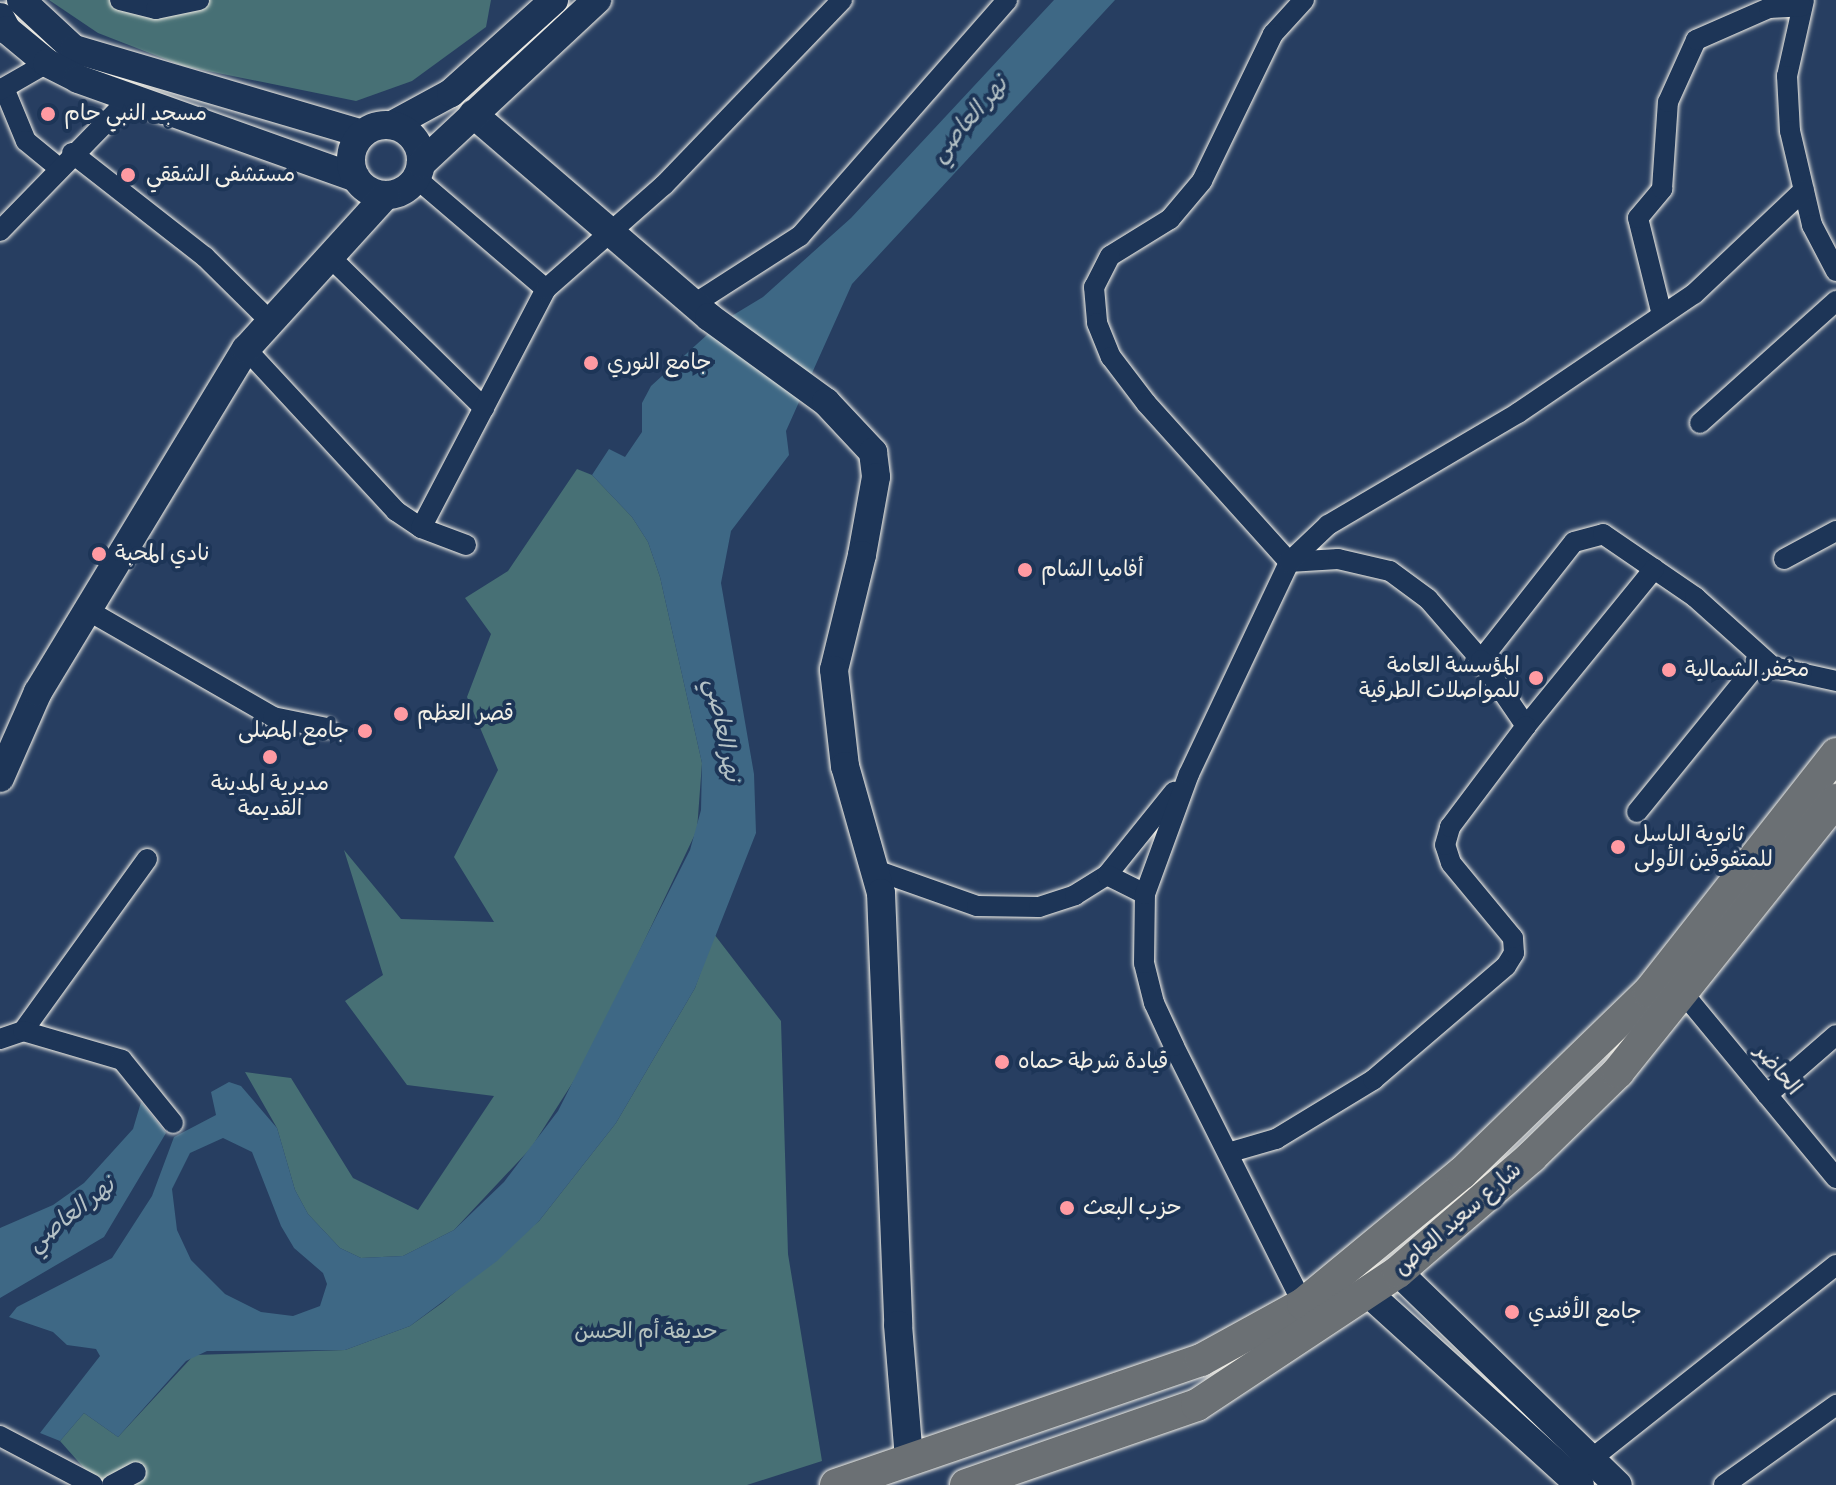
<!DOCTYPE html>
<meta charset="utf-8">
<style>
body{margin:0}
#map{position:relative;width:1836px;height:1485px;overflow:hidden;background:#273e61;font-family:Pangolin,"Playpen Sans Arabic",sans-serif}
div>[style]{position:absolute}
.green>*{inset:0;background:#477075}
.water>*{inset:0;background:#3e6885}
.roads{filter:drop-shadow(0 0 2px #f4f1e8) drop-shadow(0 0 2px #f4f1e8)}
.street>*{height:20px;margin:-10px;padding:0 10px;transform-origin:10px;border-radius:10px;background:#1d3557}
.secondary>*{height:28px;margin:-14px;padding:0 14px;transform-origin:14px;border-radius:14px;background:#1d3557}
.secondary>.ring{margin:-14px;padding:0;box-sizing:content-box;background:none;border:28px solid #1d3557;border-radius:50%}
.primary>*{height:32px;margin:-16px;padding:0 16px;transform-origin:16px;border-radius:16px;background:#6b7074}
.dots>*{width:22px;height:22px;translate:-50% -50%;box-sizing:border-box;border:4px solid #1d3557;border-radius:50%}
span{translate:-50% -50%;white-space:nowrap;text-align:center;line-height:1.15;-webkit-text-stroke:8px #1d3557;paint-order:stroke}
.poi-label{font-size:22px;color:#f4f1e8}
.left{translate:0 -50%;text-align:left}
.right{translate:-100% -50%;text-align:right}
.street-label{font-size:22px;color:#f4f1e8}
.park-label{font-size:22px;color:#b7c4c0}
.water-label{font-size:24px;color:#b4c1c5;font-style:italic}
</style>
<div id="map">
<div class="green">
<div style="clip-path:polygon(49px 0,491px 0,486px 27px,412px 81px,356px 101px,183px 66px,98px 33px)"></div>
<div style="clip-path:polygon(577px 469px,592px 475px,632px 517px,648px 542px,660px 577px,702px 763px,697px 830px,589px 1057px,531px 1148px,454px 1230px,403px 1256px,361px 1258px,340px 1248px,308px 1214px,295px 1190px,277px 1128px,245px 1072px,291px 1078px,353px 1178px,418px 1210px,494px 1096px,407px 1085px,345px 1001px,383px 975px,344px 850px,401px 919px,494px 922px,454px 857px,498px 770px,467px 697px,491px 634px,465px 598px,508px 571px)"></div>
<div style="clip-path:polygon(714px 934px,781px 1021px,788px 1254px,822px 1461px,747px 1485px,99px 1485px,60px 1441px,84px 1413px,118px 1437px,194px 1355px,345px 1350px,410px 1326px,442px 1303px,539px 1221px,616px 1123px,695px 988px)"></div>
</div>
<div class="water">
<div style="clip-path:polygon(evenodd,1054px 0,1115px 0,852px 284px,786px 431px,789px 455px,731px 531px,721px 583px,754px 774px,756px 833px,695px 988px,616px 1123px,539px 1221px,497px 1261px,410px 1326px,345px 1350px,207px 1351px,186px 1361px,118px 1437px,84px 1413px,60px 1441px,40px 1433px,100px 1356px,96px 1349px,67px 1345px,53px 1332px,9px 1317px,17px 1307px,112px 1258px,152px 1196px,174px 1137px,216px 1115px,211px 1092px,229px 1082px,241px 1086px,277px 1128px,295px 1190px,308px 1214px,340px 1248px,361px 1258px,403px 1256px,454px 1230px,504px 1182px,558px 1111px,690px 850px,701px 810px,702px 763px,660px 577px,648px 542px,632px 517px,592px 475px,609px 449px,625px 457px,642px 432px,642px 403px,651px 386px,720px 323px,763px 297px,851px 218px,1054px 0,223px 1138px,252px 1152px,281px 1226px,294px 1248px,323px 1273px,327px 1284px,320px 1306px,293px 1316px,261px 1312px,225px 1294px,191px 1260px,177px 1230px,172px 1189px,190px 1153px,223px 1138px)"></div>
<div style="clip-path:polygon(141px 1102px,166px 1133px,104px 1237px,0 1298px,0 1228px,53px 1205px,84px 1183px,133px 1129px)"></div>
</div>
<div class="roads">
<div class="street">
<div style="left:120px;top:0;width:37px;rotate:14deg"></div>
<div style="left:156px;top:9px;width:44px;rotate:-11.8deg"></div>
<div style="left:1304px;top:0;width:46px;rotate:132.4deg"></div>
<div style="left:1273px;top:34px;width:163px;rotate:115.8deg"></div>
<div style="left:1202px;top:181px;width:50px;rotate:130.1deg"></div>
<div style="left:1170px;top:219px;width:70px;rotate:148.3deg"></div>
<div style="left:1110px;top:256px;width:35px;rotate:117deg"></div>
<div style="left:1094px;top:287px;width:36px;rotate:85deg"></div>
<div style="left:1097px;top:323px;width:37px;rotate:68deg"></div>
<div style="left:1111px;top:357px;width:58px;rotate:52.7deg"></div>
<div style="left:1146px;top:403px;width:214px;rotate:48deg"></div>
<div style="left:1289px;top:562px;width:49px;rotate:-3.5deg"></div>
<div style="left:1338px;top:559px;width:53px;rotate:13deg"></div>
<div style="left:1390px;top:571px;width:47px;rotate:36.4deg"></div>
<div style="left:1428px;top:599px;width:81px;rotate:49deg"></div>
<div style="left:1481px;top:660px;width:150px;rotate:-51.8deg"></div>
<div style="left:1574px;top:542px;width:30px;rotate:-15deg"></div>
<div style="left:1603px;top:534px;width:112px;rotate:34.4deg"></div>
<div style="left:1695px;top:597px;width:105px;rotate:41.9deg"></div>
<div style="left:1773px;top:667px;width:65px;rotate:12.5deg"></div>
<div style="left:1804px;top:0;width:78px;rotate:102.6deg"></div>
<div style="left:1787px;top:76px;width:55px;rotate:86.9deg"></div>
<div style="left:1790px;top:131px;width:97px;rotate:76.8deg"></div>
<div style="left:1812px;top:225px;width:52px;rotate:62.4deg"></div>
<div style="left:4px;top:88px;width:57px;rotate:67.5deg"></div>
<div style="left:26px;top:141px;width:43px;rotate:39.3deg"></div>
<div style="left:0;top:90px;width:54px;rotate:-29.9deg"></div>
<div style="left:72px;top:153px;width:169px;rotate:38deg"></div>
<div style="left:205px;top:257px;width:93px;rotate:44.6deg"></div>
<div style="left:416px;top:178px;width:171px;rotate:40.5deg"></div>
<div style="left:0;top:231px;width:182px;rotate:-45.7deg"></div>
<div style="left:332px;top:259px;width:213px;rotate:44.4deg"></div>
<div style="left:694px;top:304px;width:126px;rotate:-32.7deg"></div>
<div style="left:800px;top:236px;width:314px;rotate:-48.7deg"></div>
<div style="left:1662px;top:315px;width:100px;rotate:-103.9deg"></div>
<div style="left:1638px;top:218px;width:38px;rotate:-50deg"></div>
<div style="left:1662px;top:189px;width:87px;rotate:-86.1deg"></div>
<div style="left:1668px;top:102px;width:68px;rotate:-65.7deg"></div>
<div style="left:1696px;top:40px;width:80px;rotate:-23.7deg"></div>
<div style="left:1769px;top:8px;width:33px;rotate:-3deg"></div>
<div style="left:246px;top:349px;width:221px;rotate:47.2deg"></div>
<div style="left:396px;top:511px;width:30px;rotate:34deg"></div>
<div style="left:421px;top:528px;width:48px;rotate:20.7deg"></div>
<div style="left:1700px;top:423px;width:183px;rotate:-41.9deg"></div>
<div style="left:421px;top:528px;width:270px;rotate:-62.4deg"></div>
<div style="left:546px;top:289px;width:157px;rotate:-41.4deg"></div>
<div style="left:664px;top:185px;width:257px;rotate:-46.1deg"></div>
<div style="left:1784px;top:559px;width:59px;rotate:-28.3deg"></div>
<div style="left:89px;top:611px;width:212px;rotate:29.9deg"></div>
<div style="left:273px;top:717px;width:55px;rotate:11.5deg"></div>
<div style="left:1481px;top:660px;width:80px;rotate:55.7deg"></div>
<div style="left:1526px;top:726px;width:203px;rotate:-50.8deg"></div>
<div style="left:1637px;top:812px;width:198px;rotate:-50.9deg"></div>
<div style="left:878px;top:871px;width:105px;rotate:19.5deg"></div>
<div style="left:977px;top:906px;width:62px;rotate:0.9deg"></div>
<div style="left:1039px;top:907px;width:38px;rotate:-18deg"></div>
<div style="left:1075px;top:895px;width:38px;rotate:-32deg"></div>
<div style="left:1107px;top:875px;width:107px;rotate:-51.1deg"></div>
<div style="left:1107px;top:875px;width:42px;rotate:26.6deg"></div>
<div style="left:1683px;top:993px;width:240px;rotate:50.4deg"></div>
<div style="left:23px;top:1031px;width:212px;rotate:-54.2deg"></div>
<div style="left:0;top:1039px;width:24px;rotate:-19deg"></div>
<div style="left:23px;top:1031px;width:103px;rotate:16.3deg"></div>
<div style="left:122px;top:1060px;width:81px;rotate:51deg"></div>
<div style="left:1767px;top:1095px;width:91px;rotate:-41deg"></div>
<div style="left:1231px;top:1152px;width:47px;rotate:-16.1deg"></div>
<div style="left:1276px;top:1139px;width:114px;rotate:-31.3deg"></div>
<div style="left:1373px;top:1080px;width:175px;rotate:-40.6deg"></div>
<div style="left:1506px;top:966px;width:15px;rotate:-58deg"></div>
<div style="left:1514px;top:953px;width:15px;rotate:-94deg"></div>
<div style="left:1513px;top:938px;width:97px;rotate:-129.6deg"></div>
<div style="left:1451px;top:863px;width:19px;rotate:-108deg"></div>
<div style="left:1445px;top:845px;width:19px;rotate:-74deg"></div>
<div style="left:1450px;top:827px;width:126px;rotate:-53deg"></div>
<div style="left:1303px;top:1304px;width:288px;rotate:-116.6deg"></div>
<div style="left:1174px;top:1046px;width:47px;rotate:-114.9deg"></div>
<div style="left:1154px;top:1003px;width:41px;rotate:-104deg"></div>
<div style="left:1144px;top:963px;width:69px;rotate:-89.2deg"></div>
<div style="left:1145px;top:894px;width:128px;rotate:-69.9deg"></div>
<div style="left:1189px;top:774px;width:234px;rotate:-64.7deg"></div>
<div style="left:1289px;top:562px;width:54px;rotate:-43.5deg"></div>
<div style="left:1328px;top:525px;width:221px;rotate:-30.5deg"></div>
<div style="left:1518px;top:413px;width:212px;rotate:-34.1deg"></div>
<div style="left:1694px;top:294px;width:151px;rotate:-43.4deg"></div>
<div style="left:0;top:1436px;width:105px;rotate:27.8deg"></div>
<div style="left:1590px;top:1460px;width:314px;rotate:-38.4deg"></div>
<div style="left:112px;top:1485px;width:27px;rotate:-28deg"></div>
<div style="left:1724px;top:1485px;width:138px;rotate:-35.5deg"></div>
</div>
<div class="secondary">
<div style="left:21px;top:0;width:72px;rotate:42.8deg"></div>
<div style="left:74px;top:49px;width:300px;rotate:16.4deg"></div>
<div style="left:0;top:17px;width:15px;rotate:62deg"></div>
<div style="left:7px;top:30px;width:52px;rotate:39.5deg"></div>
<div style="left:47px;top:63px;width:35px;rotate:27deg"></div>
<div style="left:78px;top:79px;width:295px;rotate:19.6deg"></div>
<div style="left:473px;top:114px;width:311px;rotate:40.7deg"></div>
<div style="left:709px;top:317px;width:145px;rotate:36deg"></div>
<div style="left:826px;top:402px;width:69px;rotate:46.8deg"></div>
<div style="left:873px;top:452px;width:25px;rotate:83deg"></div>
<div style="left:876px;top:477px;width:79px;rotate:100.2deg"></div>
<div style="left:862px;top:555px;width:118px;rotate:103.7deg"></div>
<div style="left:834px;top:670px;width:97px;rotate:83.5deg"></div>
<div style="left:845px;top:766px;width:132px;rotate:74.2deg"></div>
<div style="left:881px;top:893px;width:432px;rotate:87.7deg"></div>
<div style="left:898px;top:1325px;width:133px;rotate:85.3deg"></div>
<div style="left:392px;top:125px;width:67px;rotate:-28.5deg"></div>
<div style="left:451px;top:93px;width:139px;rotate:-42.1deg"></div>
<div class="ring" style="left:351px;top:125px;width:42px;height:42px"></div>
<div style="left:421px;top:164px;width:241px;rotate:-43deg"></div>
<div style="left:0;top:778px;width:94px;rotate:-66.2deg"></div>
<div style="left:38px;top:692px;width:401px;rotate:-58.8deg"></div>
<div style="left:246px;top:349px;width:208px;rotate:-47.7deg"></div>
<div style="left:1398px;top:1272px;width:306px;rotate:44.1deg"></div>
<div style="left:1368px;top:1293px;width:286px;rotate:42.2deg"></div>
</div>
<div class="primary">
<div style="left:836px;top:1485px;width:386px;rotate:-18.9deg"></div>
<div style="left:1201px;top:1360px;width:116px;rotate:-28.8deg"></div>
<div style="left:1303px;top:1304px;width:206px;rotate:-39.5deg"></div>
<div style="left:1462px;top:1173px;width:260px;rotate:-44.1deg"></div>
<div style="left:1649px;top:992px;width:303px;rotate:-51.8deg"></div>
<div style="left:966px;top:1485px;width:244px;rotate:-19.1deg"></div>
<div style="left:1197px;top:1405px;width:241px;rotate:-33.5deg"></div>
<div style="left:1398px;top:1272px;width:176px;rotate:-40.8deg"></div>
<div style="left:1531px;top:1157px;width:122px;rotate:-44.3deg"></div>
<div style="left:1618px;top:1072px;width:349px;rotate:-51.3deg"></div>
</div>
</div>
<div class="dots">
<div style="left:48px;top:114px;background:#ff9aa2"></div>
<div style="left:128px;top:175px;background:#ff9aa2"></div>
<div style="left:591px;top:363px;background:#ff9aa2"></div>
<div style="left:99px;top:554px;background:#ff9aa2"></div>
<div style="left:1025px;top:570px;background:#ff9aa2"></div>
<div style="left:1669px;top:670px;background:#ff9aa2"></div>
<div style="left:1536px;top:678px;background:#ff9aa2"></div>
<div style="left:401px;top:714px;background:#ff9aa2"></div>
<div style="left:365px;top:731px;background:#ff9aa2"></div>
<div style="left:270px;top:757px;background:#ff9aa2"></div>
<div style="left:1618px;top:847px;background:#ff9aa2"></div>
<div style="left:1002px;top:1062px;background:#ff9aa2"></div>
<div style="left:1067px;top:1208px;background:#ff9aa2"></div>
<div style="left:1512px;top:1312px;background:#ff9aa2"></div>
</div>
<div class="poi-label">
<span class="left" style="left:64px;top:114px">مسجد النبي حام</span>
<span class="left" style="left:146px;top:175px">مستشفى الشققي</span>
<span class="left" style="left:607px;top:363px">جامع النوري</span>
<span class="left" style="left:115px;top:554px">نادي المحبة</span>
<span class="left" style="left:1041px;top:570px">أفاميا الشام</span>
<span class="right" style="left:1520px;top:678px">المؤسسة العامة<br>للمواصلات الطرقية</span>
<span class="left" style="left:1685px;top:670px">مخفر الشمالية</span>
<span class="left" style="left:417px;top:714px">قصر العظم</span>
<span class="right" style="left:349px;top:731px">جامع المصلى</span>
<span style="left:270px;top:796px">مديرية المدينة<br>القديمة</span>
<span class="left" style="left:1634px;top:847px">ثانوية الباسل<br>للمتفوقين الأولى</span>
<span class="left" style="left:1018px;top:1062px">قيادة شرطة حماه</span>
<span class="left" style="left:1083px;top:1208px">حزب البعث</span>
<span class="left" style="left:1528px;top:1312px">جامع الأفندي</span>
</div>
<div class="street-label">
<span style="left:1778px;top:1070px;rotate:50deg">الحاضر</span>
<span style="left:1458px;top:1219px;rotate:-41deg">شارع سعيد العاص</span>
</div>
<div class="park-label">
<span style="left:646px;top:1332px">حديقة أم الحسن</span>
</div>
<div class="water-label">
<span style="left:969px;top:119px;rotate:-49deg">نهر العاصي</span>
<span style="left:723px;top:730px;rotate:79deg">نهر العاصي</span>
<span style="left:71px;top:1214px;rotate:-38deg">نهر العاصي</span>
</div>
</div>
